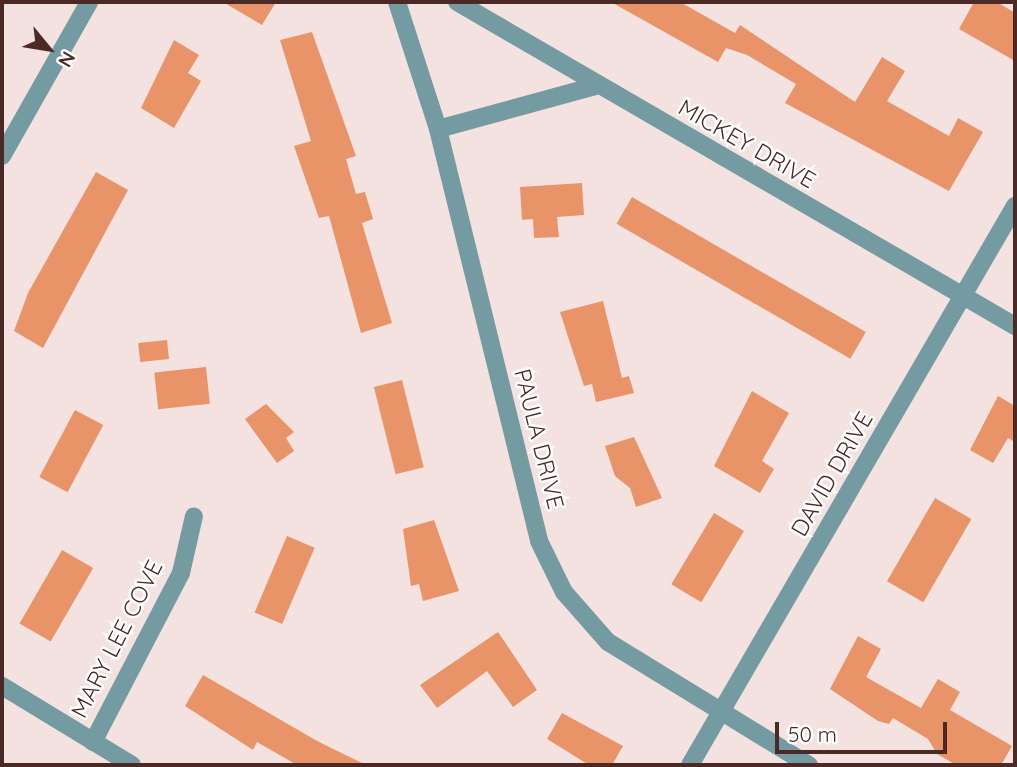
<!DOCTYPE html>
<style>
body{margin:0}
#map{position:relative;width:1017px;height:767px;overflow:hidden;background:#f3e2df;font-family:Quicksand,sans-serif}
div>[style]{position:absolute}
.building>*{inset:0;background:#e99468;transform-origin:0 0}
.minor>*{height:18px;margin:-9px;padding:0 9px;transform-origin:9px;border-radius:9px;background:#739ba1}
span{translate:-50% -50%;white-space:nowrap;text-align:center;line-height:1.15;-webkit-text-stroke:5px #fff;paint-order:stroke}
.street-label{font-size:23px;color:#4b2a26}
.frame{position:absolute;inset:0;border:4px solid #4b2a26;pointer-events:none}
.north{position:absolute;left:14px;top:14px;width:70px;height:70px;-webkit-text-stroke:5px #fff;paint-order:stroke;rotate:120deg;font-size:19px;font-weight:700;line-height:28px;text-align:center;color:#4b2a26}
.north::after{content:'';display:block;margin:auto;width:24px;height:32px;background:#4b2a26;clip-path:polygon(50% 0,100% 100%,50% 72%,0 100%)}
.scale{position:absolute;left:775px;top:722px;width:172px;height:32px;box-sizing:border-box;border:4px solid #4b2a26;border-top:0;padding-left:9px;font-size:21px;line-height:24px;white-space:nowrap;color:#4b2a26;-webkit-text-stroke:5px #fff;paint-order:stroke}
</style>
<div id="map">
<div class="building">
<div style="clip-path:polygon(223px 2px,276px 2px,262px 25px)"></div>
<div style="clip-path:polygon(611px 2px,680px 2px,735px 33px,740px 25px,855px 102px,882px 57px,905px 71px,887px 101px,949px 136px,958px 118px,983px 132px,949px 191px,785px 103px,796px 84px,747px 55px,726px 48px,718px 62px)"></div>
<div style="clip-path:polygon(974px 2px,997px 2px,1015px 13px,1015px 61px,959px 29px)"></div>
<div style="clip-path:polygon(312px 32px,356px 156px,346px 159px,356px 194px,365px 192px,373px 219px,362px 223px,392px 323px,361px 333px,329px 216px,319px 218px,294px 146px,311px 141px,280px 40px)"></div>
<div style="clip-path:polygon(174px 40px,199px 55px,188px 73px,201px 81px,174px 128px,141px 108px)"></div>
<div style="clip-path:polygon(96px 172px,128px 190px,43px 348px,14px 331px,28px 293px)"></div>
<div style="clip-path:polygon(582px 183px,584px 215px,557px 217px,559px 237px,534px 238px,533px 219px,522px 220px,520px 187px)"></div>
<div style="left:632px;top:197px;width:270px;height:31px;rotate:30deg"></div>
<div style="clip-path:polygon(603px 301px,622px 378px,629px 376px,634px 393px,596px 402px,592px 384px,584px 386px,560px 312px)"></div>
<div style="left:167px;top:340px;width:19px;height:29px;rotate:84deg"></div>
<div style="left:206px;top:367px;width:37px;height:52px;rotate:84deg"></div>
<div style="left:402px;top:380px;width:90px;height:29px;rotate:76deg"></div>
<div style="clip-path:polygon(752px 391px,789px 413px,762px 461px,774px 469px,760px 493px,714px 466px)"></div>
<div style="clip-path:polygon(998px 396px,1015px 406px,1015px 442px,1008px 438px,993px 463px,970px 450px)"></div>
<div style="clip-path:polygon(266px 404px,294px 432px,286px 438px,294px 451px,277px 463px,245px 419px)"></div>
<div style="left:75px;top:410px;width:32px;height:76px;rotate:28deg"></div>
<div style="clip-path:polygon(634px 437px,662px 498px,636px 507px,630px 488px,615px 476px,605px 446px)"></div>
<div style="left:935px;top:498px;width:42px;height:96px;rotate:30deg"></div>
<div style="left:714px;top:513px;width:35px;height:83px;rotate:31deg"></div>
<div style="clip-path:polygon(434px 520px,459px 591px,423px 601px,419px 584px,411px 586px,403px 529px)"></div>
<div style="left:287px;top:536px;width:30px;height:83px;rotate:23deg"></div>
<div style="left:62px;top:550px;width:36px;height:85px;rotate:30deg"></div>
<div style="clip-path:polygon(498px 632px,537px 690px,513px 707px,487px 671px,437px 708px,420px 685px)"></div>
<div style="clip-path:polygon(858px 636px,881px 649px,866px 677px,921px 708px,938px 679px,960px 692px,950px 710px,1012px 746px,1001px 765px,956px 765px,937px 754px,928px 739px,893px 718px,889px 724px,878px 721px,830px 689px)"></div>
<div style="clip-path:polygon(203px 675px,319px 742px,366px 765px,297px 765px,257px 742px,253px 750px,185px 706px)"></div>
<div style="clip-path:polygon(562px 713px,623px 746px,612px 765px,589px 765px,547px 739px)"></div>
</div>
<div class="minor">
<div style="left:397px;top:2px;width:133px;rotate:72.1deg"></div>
<div style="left:438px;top:129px;width:424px;rotate:76.2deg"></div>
<div style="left:539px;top:541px;width:57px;rotate:63.9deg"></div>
<div style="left:564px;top:592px;width:67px;rotate:48.7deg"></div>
<div style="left:608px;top:642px;width:236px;rotate:31.5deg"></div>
<div style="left:457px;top:2px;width:645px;rotate:30.14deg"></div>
<div style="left:438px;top:129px;width:163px;rotate:-15.3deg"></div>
<div style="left:2px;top:156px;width:177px;rotate:-60.5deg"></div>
<div style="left:2px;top:686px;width:152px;rotate:31.3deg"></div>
<div style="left:93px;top:742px;width:191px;rotate:-62.5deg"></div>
<div style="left:181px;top:573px;width:58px;rotate:-77.2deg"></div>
<div style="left:690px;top:765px;width:647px;rotate:-59.83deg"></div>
</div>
<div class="street-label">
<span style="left:747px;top:144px;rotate:30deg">MICKEY DRIVE</span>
<span style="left:539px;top:439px;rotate:76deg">PAULA DRIVE</span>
<span style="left:832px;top:474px;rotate:-60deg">DAVID DRIVE</span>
<span style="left:117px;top:639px;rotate:-63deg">MARY LEE COVE</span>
</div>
<div class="frame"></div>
<div class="north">N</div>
<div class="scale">50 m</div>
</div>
